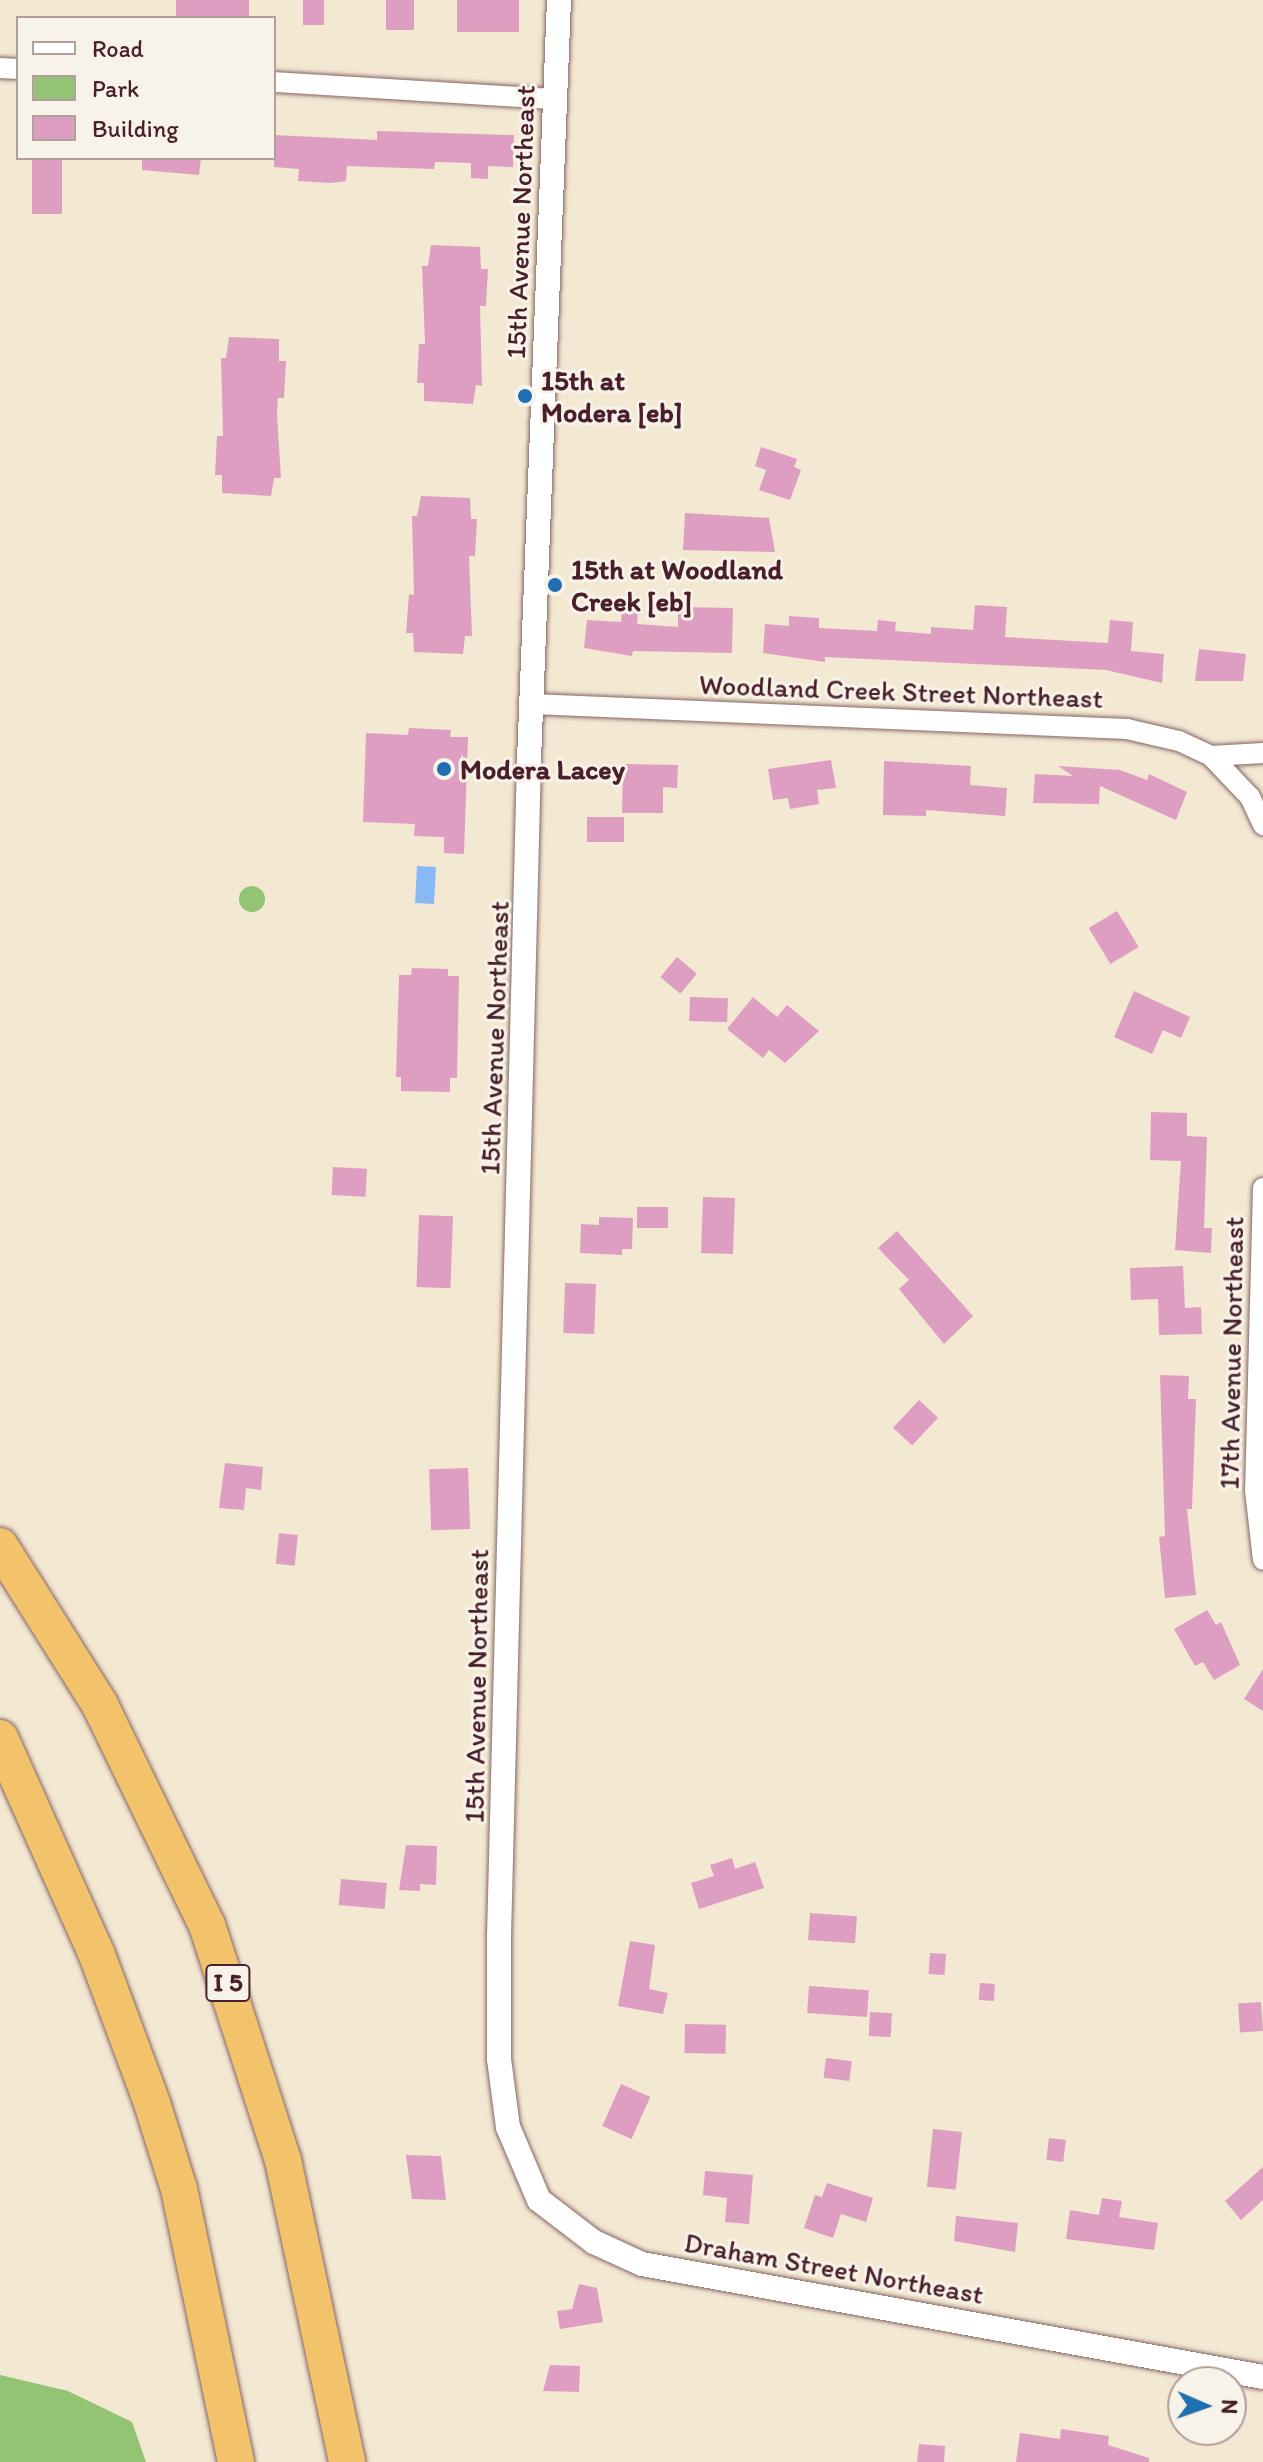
<!DOCTYPE html>
<style>
body{margin:0}
#map{position:relative;width:1263px;height:2462px;overflow:hidden;background:#f3e8d2;font-family:Itim,sans-serif}
div>[style]{position:absolute}
.green>*{inset:0;background:#93c474}
.round{border-radius:50%}
.water>*{inset:0;background:#88b9f4;transform-origin:0 0}
.building>*{inset:0;background:#de9ec1;transform-origin:0 0}
.roads{filter:drop-shadow(0 0 2px #856565) drop-shadow(0 0 2px #856565)}
.minor>*{height:20px;margin:-10px;padding:0 10px;transform-origin:10px;border-radius:10px;background:#fff}
.tertiary>*{height:24px;margin:-12px;padding:0 12px;transform-origin:12px;border-radius:12px;background:#fff}
.motorway>*{height:36px;margin:-18px;padding:0 18px;transform-origin:18px;border-radius:18px;background:#f2c36a}
.dots>*{width:22px;height:22px;translate:-50% -50%;box-sizing:border-box;border:4px solid #f7f3e8;border-radius:50%}
span{translate:-50% -50%;white-space:nowrap;text-align:center;line-height:1.15;-webkit-text-stroke:6px #f7f3e8;paint-order:stroke}
.shield-label span{padding:2px 6px;background:#f7f3e8;border:2px solid;border-radius:6px;-webkit-text-stroke-width:0}
.shield-label{font-size:26px;color:#4a1f2b;font-weight:700}
.street-label{font-size:28px;color:#4a1f2b}
.poi-label{font-size:28px;color:#4a1f2b;font-weight:700}
.left{translate:0 -50%;text-align:left}
.legend{position:absolute;left:16px;top:16px;width:260px;height:144px;box-sizing:border-box;background:#f7f3e8;border:2px solid #b29e9c;margin:0;padding:10px 14px;list-style:none;font-size:24px;color:#4a1f2b}
.legend li{display:flex;align-items:center;gap:16px;height:40px}
.legend b{width:40px;border:2px solid #b29e9c}
.north{position:absolute;left:1167px;top:2366px;width:80px;height:80px;box-sizing:border-box;background:#f7f3e8;border:2px solid #b29e9c;border-radius:50%;rotate:92deg;font-size:22px;font-weight:700;line-height:32px;text-align:center;color:#4a1f2b}
.north::after{content:'';display:block;margin:auto;width:28px;height:36px;background:#1f6fb2;clip-path:polygon(50% 0,100% 100%,50% 72%,0 100%)}
</style>
<div id="map">
<div class="green">
<div class="round" style="left:239px;top:886px;width:26px;height:26px"></div>
<div style="clip-path:polygon(0 2375px,68px 2391px,132px 2422px,146px 2462px,0 2462px)"></div>
</div>
<div class="water">
<div style="left:417px;top:866px;width:19px;height:37px;rotate:3deg"></div>
</div>
<div class="building">
<div style="left:176px;top:0;width:73px;height:18px"></div>
<div style="left:303px;top:0;width:21px;height:25px"></div>
<div style="left:386px;top:0;width:28px;height:30px"></div>
<div style="left:457px;top:0;width:62px;height:32px"></div>
<div style="clip-path:polygon(377px 131px,514px 135px,513px 167px,488px 166px,488px 179px,471px 178px,471px 163px,435px 162px,434px 169px,347px 166px,346px 181px,331px 183px,298px 181px,299px 169px,274px 167px,274px 135px,377px 140px)"></div>
<div style="left:32px;top:158px;width:30px;height:56px"></div>
<div style="clip-path:polygon(142px 158px,201px 158px,199px 175px,142px 170px)"></div>
<div style="clip-path:polygon(431px 245px,480px 247px,481px 269px,488px 269px,486px 306px,480px 306px,482px 386px,476px 385px,473px 404px,424px 401px,424px 383px,417px 383px,419px 344px,425px 344px,422px 266px,428px 266px)"></div>
<div style="clip-path:polygon(229px 337px,279px 339px,279px 361px,286px 361px,284px 398px,278px 398px,277px 415px,281px 478px,274px 478px,271px 496px,222px 493px,222px 475px,215px 475px,217px 436px,223px 436px,221px 358px,226px 358px)"></div>
<div style="clip-path:polygon(761px 447px,797px 459px,794px 467px,801px 470px,790px 500px,759px 490px,766px 470px,755px 466px)"></div>
<div style="clip-path:polygon(421px 496px,470px 498px,471px 519px,477px 519px,475px 556px,469px 556px,472px 636px,465px 636px,463px 654px,414px 652px,413px 633px,406px 633px,409px 594px,414px 595px,412px 516px,417px 516px)"></div>
<div style="clip-path:polygon(685px 513px,769px 518px,775px 552px,683px 550px)"></div>
<div style="clip-path:polygon(975px 605px,1007px 607px,1005px 637px,1108px 643px,1110px 620px,1133px 622px,1131px 651px,1164px 654px,1162px 683px,1106px 670px,825px 657px,825px 662px,763px 653px,765px 624px,789px 626px,789px 616px,819px 618px,819px 628px,877px 631px,878px 620px,896px 622px,895px 631px,931px 634px,931px 627px,973px 630px)"></div>
<div style="clip-path:polygon(678px 607px,733px 608px,732px 653px,633px 651px,632px 656px,584px 648px,587px 620px,621px 622px,622px 610px,638px 612px,637px 624px,678px 627px)"></div>
<div style="clip-path:polygon(1199px 649px,1246px 654px,1243px 681px,1195px 681px)"></div>
<div style="clip-path:polygon(409px 728px,451px 730px,450px 737px,468px 737px,464px 854px,444px 853px,444px 837px,414px 836px,415px 824px,363px 822px,366px 733px,408px 735px)"></div>
<div style="clip-path:polygon(831px 760px,836px 788px,817px 790px,819px 804px,790px 809px,788px 798px,773px 800px,768px 769px)"></div>
<div style="clip-path:polygon(884px 761px,971px 766px,970px 785px,1007px 788px,1005px 816px,926px 810px,926px 816px,883px 815px)"></div>
<div style="clip-path:polygon(623px 764px,678px 765px,677px 788px,663px 787px,663px 813px,622px 813px)"></div>
<div style="clip-path:polygon(1058px 766px,1120px 770px,1147px 780px,1149px 774px,1187px 792px,1176px 820px,1100px 786px,1099px 804px,1033px 803px,1035px 774px,1073px 776px)"></div>
<div style="left:587px;top:817px;width:37px;height:25px"></div>
<div style="left:1117px;top:911px;width:42px;height:33px;rotate:59deg"></div>
<div style="left:677px;top:957px;width:26px;height:26px;rotate:40deg"></div>
<div style="clip-path:polygon(412px 968px,448px 969px,448px 976px,459px 976px,457px 1078px,450px 1078px,450px 1092px,401px 1091px,401px 1077px,396px 1077px,399px 975px,411px 975px)"></div>
<div style="clip-path:polygon(1134px 991px,1190px 1017px,1181px 1038px,1163px 1030px,1152px 1054px,1114px 1037px)"></div>
<div style="left:690px;top:997px;width:38px;height:24px;rotate:2deg"></div>
<div style="clip-path:polygon(753px 997px,777px 1017px,787px 1005px,819px 1031px,785px 1063px,769px 1050px,763px 1058px,727px 1029px)"></div>
<div style="clip-path:polygon(1151px 1112px,1187px 1113px,1187px 1136px,1207px 1137px,1204px 1228px,1212px 1228px,1211px 1253px,1175px 1250px,1181px 1161px,1150px 1160px)"></div>
<div style="left:333px;top:1167px;width:34px;height:28px;rotate:3deg"></div>
<div style="left:703px;top:1197px;width:32px;height:56px;rotate:2deg"></div>
<div style="left:637px;top:1207px;width:31px;height:21px"></div>
<div style="left:419px;top:1215px;width:34px;height:72px;rotate:2deg"></div>
<div style="clip-path:polygon(599px 1217px,633px 1218px,632px 1249px,622px 1249px,622px 1255px,580px 1253px,581px 1224px,599px 1225px)"></div>
<div style="clip-path:polygon(897px 1231px,973px 1316px,944px 1344px,899px 1289px,909px 1280px,878px 1248px)"></div>
<div style="clip-path:polygon(1183px 1266px,1185px 1308px,1201px 1307px,1202px 1334px,1159px 1335px,1158px 1299px,1131px 1300px,1130px 1268px)"></div>
<div style="left:565px;top:1283px;width:31px;height:50px;rotate:2deg"></div>
<div style="clip-path:polygon(1160px 1375px,1189px 1376px,1188px 1399px,1196px 1399px,1192px 1509px,1187px 1509px,1196px 1595px,1165px 1598px,1159px 1537px,1165px 1536px)"></div>
<div style="left:919px;top:1400px;width:26px;height:38px;rotate:43deg"></div>
<div style="clip-path:polygon(225px 1463px,263px 1467px,261px 1490px,246px 1488px,244px 1510px,219px 1508px)"></div>
<div style="left:468px;top:1468px;width:61px;height:39px;rotate:88deg"></div>
<div style="left:279px;top:1533px;width:19px;height:31px;rotate:6deg"></div>
<div style="clip-path:polygon(1207px 1610px,1216px 1625px,1221px 1622px,1240px 1665px,1214px 1680px,1203px 1662px,1195px 1666px,1174px 1629px)"></div>
<div style="clip-path:polygon(1263px 1669px,1263px 1711px,1244px 1699px)"></div>
<div style="clip-path:polygon(406px 1845px,437px 1846px,436px 1885px,420px 1884px,420px 1891px,399px 1890px)"></div>
<div style="clip-path:polygon(732px 1858px,735px 1869px,755px 1862px,764px 1888px,699px 1909px,691px 1883px,714px 1876px,710px 1865px)"></div>
<div style="left:341px;top:1879px;width:46px;height:26px;rotate:5deg"></div>
<div style="left:810px;top:1913px;width:47px;height:27px;rotate:4deg"></div>
<div style="clip-path:polygon(630px 1941px,655px 1945px,649px 1989px,668px 1993px,663px 2014px,618px 2006px)"></div>
<div style="left:930px;top:1953px;width:16px;height:21px;rotate:4deg"></div>
<div style="left:980px;top:1983px;width:15px;height:17px;rotate:4deg"></div>
<div style="left:809px;top:1986px;width:60px;height:27px;rotate:4deg"></div>
<div style="left:1261px;top:2002px;width:29px;height:23px;rotate:86deg"></div>
<div style="left:870px;top:2012px;width:22px;height:24px;rotate:3deg"></div>
<div style="left:685px;top:2024px;width:41px;height:29px;rotate:1deg"></div>
<div style="left:826px;top:2058px;width:26px;height:20px;rotate:7deg"></div>
<div style="left:621px;top:2084px;width:32px;height:46px;rotate:24deg"></div>
<div style="left:933px;top:2129px;width:29px;height:58px;rotate:6deg"></div>
<div style="left:1049px;top:2138px;width:17px;height:22px;rotate:7deg"></div>
<div style="clip-path:polygon(406px 2155px,441px 2156px,446px 2200px,412px 2199px)"></div>
<div style="clip-path:polygon(1263px 2167px,1263px 2200px,1241px 2220px,1225px 2201px)"></div>
<div style="clip-path:polygon(705px 2171px,753px 2175px,749px 2224px,725px 2222px,727px 2198px,703px 2195px)"></div>
<div style="clip-path:polygon(827px 2183px,873px 2198px,866px 2222px,841px 2214px,833px 2238px,804px 2228px,815px 2195px,822px 2197px)"></div>
<div style="clip-path:polygon(1102px 2198px,1122px 2201px,1119px 2217px,1158px 2223px,1154px 2250px,1066px 2239px,1070px 2210px,1099px 2215px)"></div>
<div style="clip-path:polygon(956px 2216px,1018px 2223px,1015px 2252px,954px 2241px)"></div>
<div style="clip-path:polygon(579px 2284px,597px 2288px,603px 2322px,560px 2329px,557px 2311px,572px 2309px)"></div>
<div style="clip-path:polygon(550px 2365px,580px 2366px,579px 2392px,543px 2391px)"></div>
<div style="clip-path:polygon(1061px 2429px,1109px 2436px,1108px 2445px,1149px 2458px,1149px 2462px,1016px 2462px,1020px 2433px,1060px 2439px)"></div>
<div style="clip-path:polygon(919px 2444px,945px 2446px,944px 2462px,917px 2462px)"></div>
</div>
<div class="roads">
<div class="minor">
<div style="left:0;top:68px;width:18px;rotate:3deg"></div>
<div style="left:274px;top:82px;width:281px;rotate:3.5deg"></div>
<div style="left:532px;top:704px;width:596px;rotate:2.41deg"></div>
<div style="left:1127px;top:729px;width:53px;rotate:13deg"></div>
<div style="left:1179px;top:741px;width:35px;rotate:25deg"></div>
<div style="left:1211px;top:756px;width:52px;rotate:-3.3deg"></div>
<div style="left:1211px;top:756px;width:57px;rotate:46.4deg"></div>
<div style="left:1250px;top:797px;width:31px;rotate:65deg"></div>
<div style="left:1263px;top:1188px;width:302px;rotate:91.5deg"></div>
<div style="left:1255px;top:1490px;width:70px;rotate:83.5deg"></div>
</div>
<div class="tertiary">
<div style="left:559px;top:0;width:761px;rotate:92.26deg"></div>
<div style="left:529px;top:760px;width:1177px;rotate:91.46deg"></div>
<div style="left:499px;top:1937px;width:122px;rotate:90deg"></div>
<div style="left:499px;top:2059px;width:69px;rotate:82.5deg"></div>
<div style="left:508px;top:2127px;width:79px;rotate:67deg"></div>
<div style="left:539px;top:2200px;width:69px;rotate:37.4deg"></div>
<div style="left:594px;top:2242px;width:53px;rotate:24.6deg"></div>
<div style="left:642px;top:2264px;width:631px;rotate:10.31deg"></div>
</div>
<div class="motorway">
<div style="left:0;top:1546px;width:188px;rotate:57.8deg"></div>
<div style="left:100px;top:1705px;width:245px;rotate:64.1deg"></div>
<div style="left:207px;top:1925px;width:247px;rotate:72.1deg"></div>
<div style="left:283px;top:2160px;width:309px;rotate:78deg"></div>
<div style="left:0;top:1738px;width:238px;rotate:65.9deg"></div>
<div style="left:97px;top:1955px;width:158px;rotate:69.6deg"></div>
<div style="left:152px;top:2103px;width:90px;rotate:72.6deg"></div>
<div style="left:179px;top:2189px;width:279px;rotate:78.2deg"></div>
</div>
</div>
<div class="dots">
<div style="left:525px;top:396px;background:#1f6fb2"></div>
<div style="left:555px;top:585px;background:#1f6fb2"></div>
<div style="left:444px;top:769px;background:#1f6fb2"></div>
</div>
<div class="shield-label">
<span style="left:228px;top:1983px">I 5</span>
</div>
<div class="street-label">
<span style="left:520px;top:222px;rotate:-88deg">15th Avenue Northeast</span>
<span style="left:901px;top:691px;rotate:2deg">Woodland Creek Street Northeast</span>
<span style="left:494px;top:1038px;rotate:-88deg">15th Avenue Northeast</span>
<span style="left:1231px;top:1353px;rotate:-89deg">17th Avenue Northeast</span>
<span style="left:476px;top:1686px;rotate:-89deg">15th Avenue Northeast</span>
<span style="left:834px;top:2268px;rotate:10deg">Draham Street Northeast</span>
</div>
<div class="poi-label">
<span class="left" style="left:541px;top:396px">15th at<br>Modera [eb]</span>
<span class="left" style="left:571px;top:585px">15th at Woodland<br>Creek [eb]</span>
<span class="left" style="left:460px;top:769px">Modera Lacey</span>
</div>
<ul class="legend">
<li><b style="height:10px;background:#fff"></b>Road</li>
<li><b style="height:22px;background:#93c474"></b>Park</li>
<li><b style="height:22px;background:#de9ec1"></b>Building</li>
</ul>
<div class="north">N</div>
</div>
